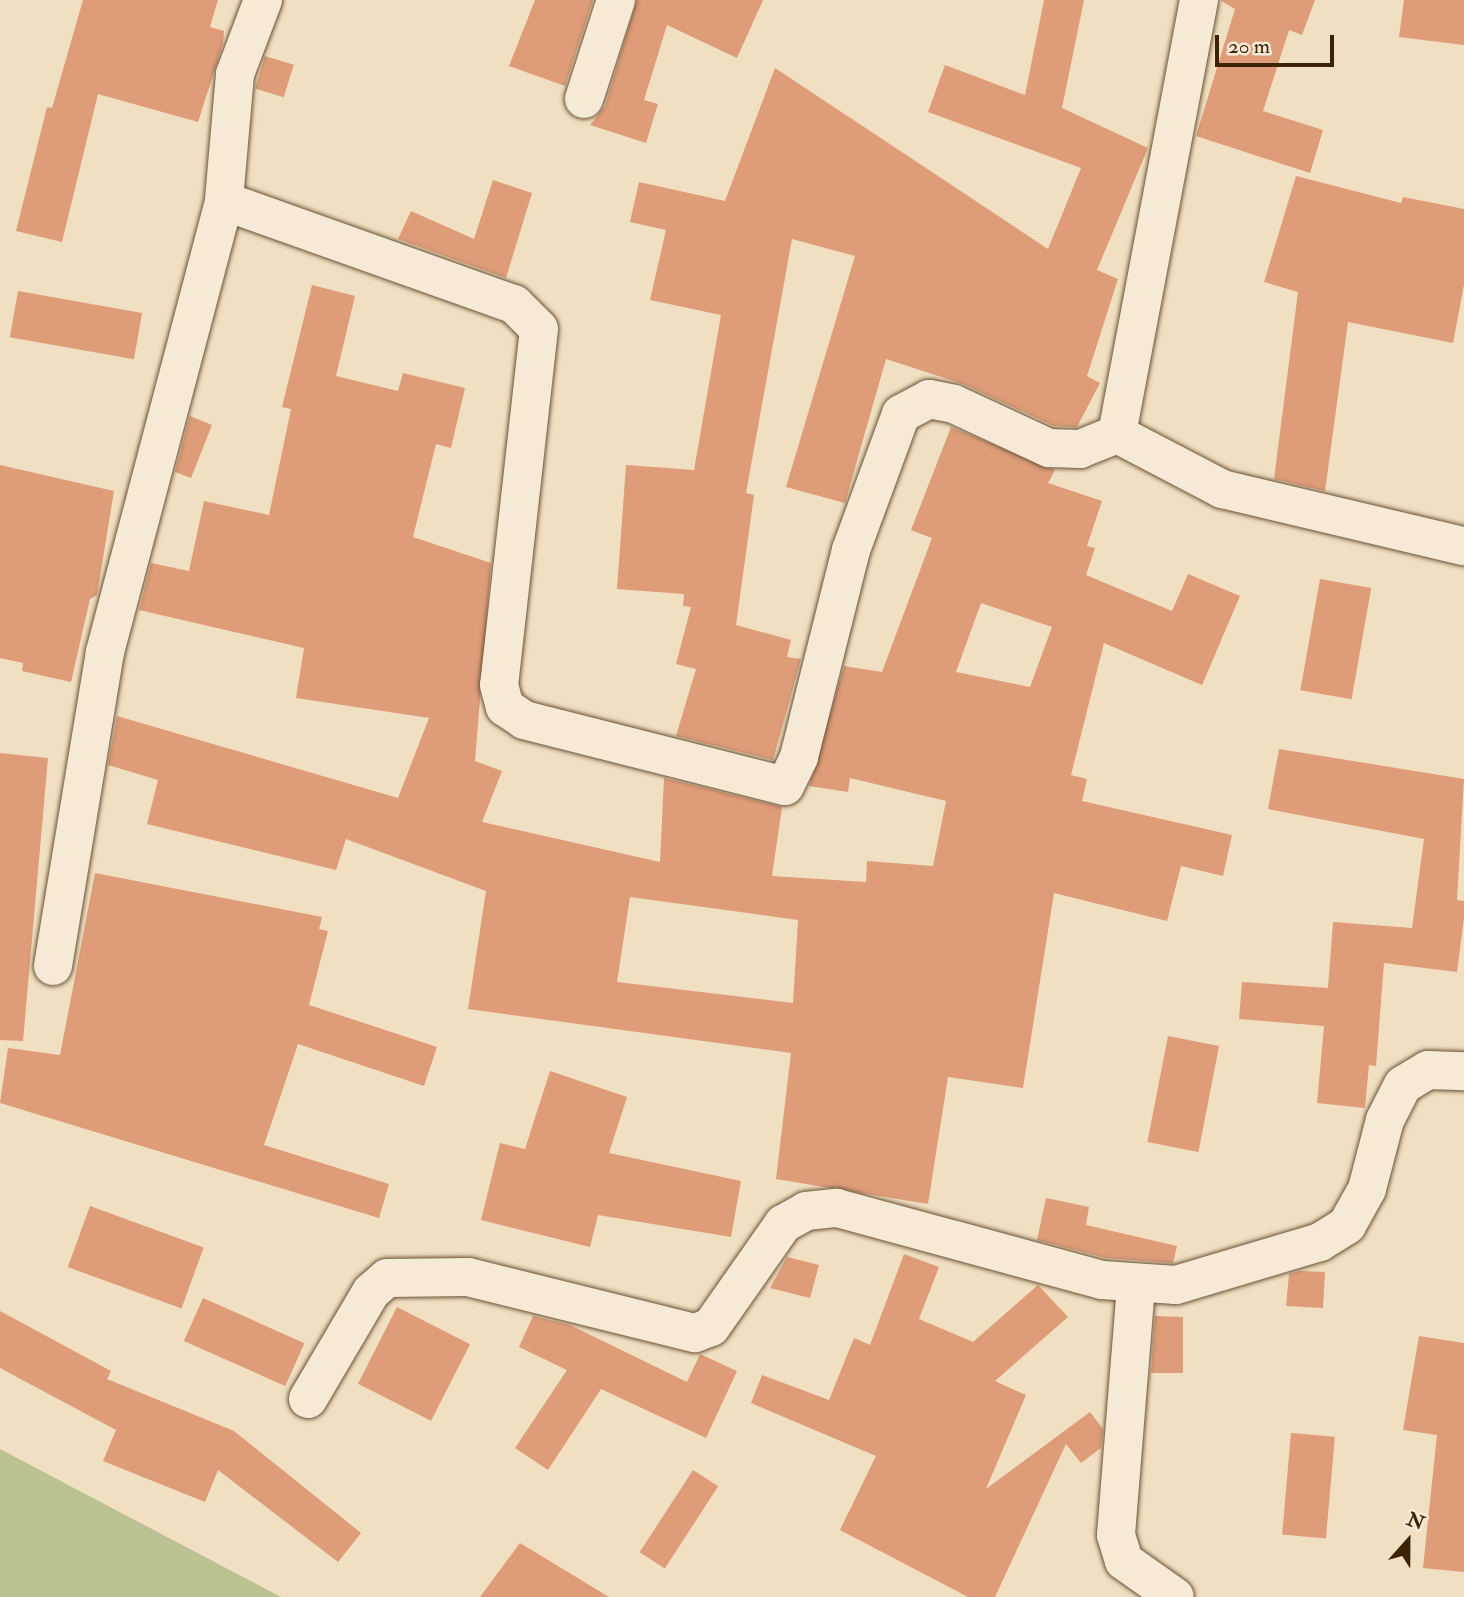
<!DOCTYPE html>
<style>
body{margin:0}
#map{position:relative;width:1464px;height:1597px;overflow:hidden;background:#f1dfc1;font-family:"IM FELL Double Pica",serif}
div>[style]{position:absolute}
.green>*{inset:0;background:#bcc192}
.building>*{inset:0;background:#de9c79;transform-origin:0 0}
.roads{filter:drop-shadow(0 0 2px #6a5235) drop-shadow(0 0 2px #6a5235)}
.minor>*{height:38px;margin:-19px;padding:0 19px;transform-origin:19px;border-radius:19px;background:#f6ead7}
span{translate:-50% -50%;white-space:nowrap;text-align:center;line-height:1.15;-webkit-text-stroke:6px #f6ead7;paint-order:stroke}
.north{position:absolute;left:1373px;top:1506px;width:70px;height:70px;-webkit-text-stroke:5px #f6ead7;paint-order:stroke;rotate:21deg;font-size:19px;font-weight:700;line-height:28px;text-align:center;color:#3d2306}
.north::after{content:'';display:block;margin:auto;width:24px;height:32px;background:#3d2306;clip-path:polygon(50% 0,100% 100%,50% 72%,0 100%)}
.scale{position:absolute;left:1215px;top:35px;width:119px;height:32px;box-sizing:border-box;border:4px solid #3d2306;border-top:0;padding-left:9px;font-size:21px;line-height:24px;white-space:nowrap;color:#3d2306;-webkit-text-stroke:5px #f6ead7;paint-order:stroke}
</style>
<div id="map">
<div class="green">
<div style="clip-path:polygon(0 1449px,281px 1597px,0 1597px)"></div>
</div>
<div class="building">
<div style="clip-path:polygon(83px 0,218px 0,210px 27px,224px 31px,223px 44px,198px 122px,98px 94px,62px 242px,16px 231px,47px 107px,52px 108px)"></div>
<div style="clip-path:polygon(535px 0,593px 0,565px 86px,509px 66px)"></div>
<div style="clip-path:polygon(637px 0,763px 0,737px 58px,667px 25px,644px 100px,658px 104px,646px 143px,590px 125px,605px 106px)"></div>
<div style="clip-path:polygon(1044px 0,1084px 0,1062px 108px,1148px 148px,1097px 270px,1118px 279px,1087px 376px,1100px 383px,1077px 427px,1054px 426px,963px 384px,886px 359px,845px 503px,786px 487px,855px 256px,792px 239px,746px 493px,754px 495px,736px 625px,791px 640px,787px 657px,801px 659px,773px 760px,676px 736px,696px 669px,676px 664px,691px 607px,683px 606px,684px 594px,617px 589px,626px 465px,694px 470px,721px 315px,650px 300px,666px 230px,630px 222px,639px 182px,725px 201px,775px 68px,1048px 249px,1081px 168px,928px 112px,945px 65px,1025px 95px)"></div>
<div style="clip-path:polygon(1220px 0,1315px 0,1302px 35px,1289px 30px,1263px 111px,1323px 130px,1310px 173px,1196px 136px,1235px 9px)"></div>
<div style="clip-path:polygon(1404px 0,1464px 0,1464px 45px,1399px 37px)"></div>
<div style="left:265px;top:56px;width:30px;height:34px;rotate:17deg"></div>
<div style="clip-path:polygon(1296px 176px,1401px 203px,1403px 197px,1464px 209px,1464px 285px,1453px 343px,1348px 322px,1325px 491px,1274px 479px,1298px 292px,1264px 282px)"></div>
<div style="clip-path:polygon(493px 180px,532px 193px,506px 278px,398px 239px,411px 211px,474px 239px)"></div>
<div style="clip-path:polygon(evenodd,312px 285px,355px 296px,336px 376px,398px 391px,403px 373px,465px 388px,451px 448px,436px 444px,413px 537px,491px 563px,475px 761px,502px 771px,482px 822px,660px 862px,664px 778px,782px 807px,772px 876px,866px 882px,867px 861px,933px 866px,946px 801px,850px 778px,848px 792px,809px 786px,844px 666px,882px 672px,932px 538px,911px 530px,951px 427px,1055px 470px,1048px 483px,1102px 501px,1087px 546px,1095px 548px,1086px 575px,1172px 611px,1188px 574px,1240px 596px,1202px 685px,1104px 643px,1071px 775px,1087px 779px,1082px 801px,1232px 835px,1223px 876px,1181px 866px,1167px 921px,1054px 893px,1023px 1088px,948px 1077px,928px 1204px,776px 1179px,791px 1053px,468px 1009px,486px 891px,346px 839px,336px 870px,147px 824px,158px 780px,108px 765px,117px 716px,398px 798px,429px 718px,296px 698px,304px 648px,139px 610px,151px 563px,189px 571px,204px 501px,269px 515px,291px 409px,282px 407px,312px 285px,981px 603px,1052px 627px,1030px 687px,956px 672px,981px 603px,312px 285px,630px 897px,798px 920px,793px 1003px,617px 982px,630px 897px)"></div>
<div style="left:18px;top:291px;width:126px;height:47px;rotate:10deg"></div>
<div style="clip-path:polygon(190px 416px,212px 425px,191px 478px,175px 472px)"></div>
<div style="clip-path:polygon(0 465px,114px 491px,97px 595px,90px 599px,71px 682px,22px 671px,23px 663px,0 658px)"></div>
<div style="left:1320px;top:579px;width:52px;height:113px;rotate:10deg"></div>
<div style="clip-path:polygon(1279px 749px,1464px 779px,1457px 900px,1464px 901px,1464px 918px,1457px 972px,1384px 963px,1376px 1066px,1369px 1065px,1365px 1108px,1317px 1103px,1324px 1026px,1239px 1019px,1242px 982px,1328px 988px,1333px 922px,1412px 928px,1424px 839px,1268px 809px)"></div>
<div style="clip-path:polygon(0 753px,48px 758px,23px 1041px,0 1040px)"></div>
<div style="clip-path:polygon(95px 873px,322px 917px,319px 929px,328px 931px,309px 1005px,437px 1047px,424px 1086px,298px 1044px,264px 1145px,389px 1184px,379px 1218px,0 1103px,8px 1048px,60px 1055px)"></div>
<div style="left:1168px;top:1036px;width:52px;height:108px;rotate:11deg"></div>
<div style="clip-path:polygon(550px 1071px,627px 1097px,609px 1153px,741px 1181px,731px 1237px,598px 1215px,590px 1247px,481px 1220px,500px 1143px,525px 1149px)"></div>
<div style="clip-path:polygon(1046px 1198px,1089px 1207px,1086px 1225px,1177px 1246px,1173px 1263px,1106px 1258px,1037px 1240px)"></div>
<div style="left:90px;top:1206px;width:121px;height:65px;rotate:20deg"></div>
<div style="clip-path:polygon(904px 1254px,939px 1267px,919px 1319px,973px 1342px,1038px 1285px,1068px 1317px,995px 1381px,1026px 1395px,986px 1489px,1090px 1412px,1103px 1429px,1101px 1448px,1081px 1463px,1066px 1444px,995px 1597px,968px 1597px,840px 1530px,876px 1456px,751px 1403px,762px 1375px,829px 1400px,854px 1338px,870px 1345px)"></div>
<div style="clip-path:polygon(787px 1257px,819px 1265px,810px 1298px,770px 1288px)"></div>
<div style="clip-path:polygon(1300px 1271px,1325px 1272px,1323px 1308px,1286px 1306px,1289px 1274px)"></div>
<div style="left:203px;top:1298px;width:111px;height:47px;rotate:24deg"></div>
<div style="left:397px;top:1307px;width:82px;height:86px;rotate:27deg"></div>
<div style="clip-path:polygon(0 1311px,111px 1371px,107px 1379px,234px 1431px,361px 1533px,338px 1562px,218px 1470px,205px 1502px,103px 1461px,116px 1430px,0 1368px)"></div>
<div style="clip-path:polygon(533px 1316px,570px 1325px,687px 1382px,700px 1354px,737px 1371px,706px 1438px,601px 1389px,548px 1470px,515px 1448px,567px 1370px,519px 1347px)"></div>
<div style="clip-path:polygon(1155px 1316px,1183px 1317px,1183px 1373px,1151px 1373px)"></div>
<div style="clip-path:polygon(1419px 1336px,1464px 1343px,1464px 1572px,1423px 1568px,1437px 1435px,1403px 1430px)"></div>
<div style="left:1291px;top:1433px;width:44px;height:102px;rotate:5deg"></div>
<div style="left:693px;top:1470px;width:30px;height:98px;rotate:33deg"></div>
<div style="clip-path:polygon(520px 1543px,609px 1597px,480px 1597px)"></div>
</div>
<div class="roads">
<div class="minor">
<div style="left:263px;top:0;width:79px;rotate:110.7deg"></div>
<div style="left:235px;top:74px;width:127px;rotate:95deg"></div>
<div style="left:224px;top:201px;width:308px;rotate:19.6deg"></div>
<div style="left:514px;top:304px;width:35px;rotate:45deg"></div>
<div style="left:539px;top:329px;width:358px;rotate:96.4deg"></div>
<div style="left:499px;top:685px;width:23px;rotate:75deg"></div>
<div style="left:505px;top:707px;width:23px;rotate:34deg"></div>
<div style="left:524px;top:720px;width:269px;rotate:14.2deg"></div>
<div style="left:785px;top:786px;width:32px;rotate:-64deg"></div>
<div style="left:799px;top:757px;width:213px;rotate:-75.9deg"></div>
<div style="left:851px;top:550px;width:145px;rotate:-69.8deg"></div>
<div style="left:901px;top:414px;width:32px;rotate:-28deg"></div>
<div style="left:929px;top:399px;width:25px;rotate:11deg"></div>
<div style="left:954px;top:404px;width:105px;rotate:24.9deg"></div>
<div style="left:1049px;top:448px;width:31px;rotate:2deg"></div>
<div style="left:1080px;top:449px;width:40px;rotate:-22deg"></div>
<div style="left:1199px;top:0;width:442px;rotate:100.7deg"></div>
<div style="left:1117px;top:434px;width:119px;rotate:27.6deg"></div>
<div style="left:1222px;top:489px;width:249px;rotate:13.3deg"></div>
<div style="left:584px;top:99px;width:104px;rotate:-72.1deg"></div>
<div style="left:53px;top:966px;width:318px;rotate:-80.6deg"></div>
<div style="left:105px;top:652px;width:466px;rotate:-75.2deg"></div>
<div style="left:1136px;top:1286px;width:250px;rotate:94.6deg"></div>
<div style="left:1116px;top:1535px;width:27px;rotate:73deg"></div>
<div style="left:1124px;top:1561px;width:62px;rotate:35.2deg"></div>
<div style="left:308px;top:1399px;width:124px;rotate:-59.5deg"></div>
<div style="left:371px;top:1292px;width:21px;rotate:-41deg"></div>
<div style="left:387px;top:1278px;width:81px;rotate:-0.7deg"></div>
<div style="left:468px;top:1277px;width:234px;rotate:13.9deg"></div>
<div style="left:695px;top:1333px;width:17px;rotate:-21deg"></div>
<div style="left:711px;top:1327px;width:126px;rotate:-55deg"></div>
<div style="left:783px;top:1224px;width:26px;rotate:-29deg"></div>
<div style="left:806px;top:1211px;width:31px;rotate:-6deg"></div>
<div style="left:837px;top:1208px;width:275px;rotate:15.2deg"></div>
<div style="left:1102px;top:1280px;width:74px;rotate:3.9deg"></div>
<div style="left:1176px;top:1285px;width:150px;rotate:-16.6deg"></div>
<div style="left:1320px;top:1242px;width:32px;rotate:-32deg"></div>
<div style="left:1347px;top:1225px;width:41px;rotate:-60.9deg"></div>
<div style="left:1367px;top:1189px;width:71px;rotate:-75.4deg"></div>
<div style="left:1385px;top:1120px;width:39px;rotate:-63deg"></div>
<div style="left:1403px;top:1085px;width:29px;rotate:-31deg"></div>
<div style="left:1428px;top:1070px;width:36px;rotate:2deg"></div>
</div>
</div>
<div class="north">N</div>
<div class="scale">20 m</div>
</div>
